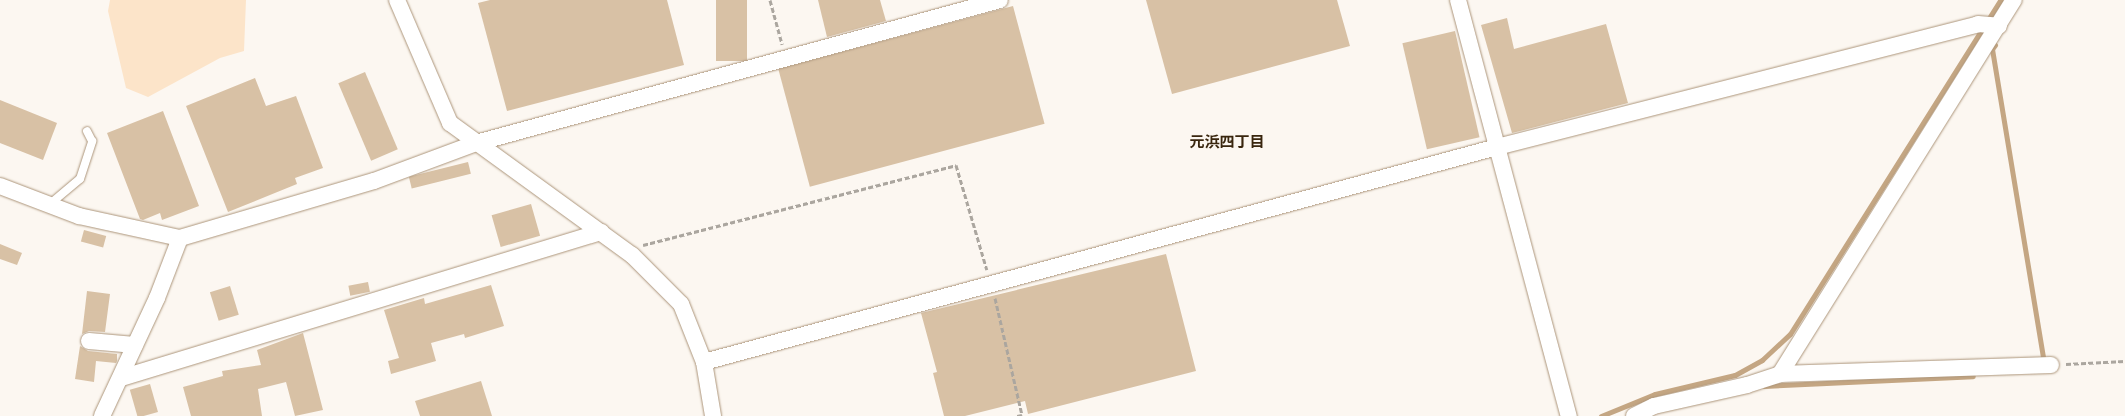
<!DOCTYPE html>
<meta charset="utf-8">
<style>
body{margin:0}
#map{position:relative;width:2125px;height:416px;overflow:hidden;background:#fcf7f1;font-family:"DM Sans","Noto Sans JP",sans-serif}
div>[style]{position:absolute}
.green>*{inset:0;background:#fce4c9}
.stream>*{height:5px;margin:-2.5px;padding:0 2.5px;transform-origin:2.5px;border-radius:2.5px;background:#c4a683}
.building>*{inset:0;background:#d8c1a5;transform-origin:0 0}
.path>*{height:3px;margin-top:-1.5px;transform-origin:0;background:repeating-linear-gradient(90deg,#aba69f 0 5px,transparent 0 7.5px)}
.roads{filter:drop-shadow(0 0 1px #ac957a) drop-shadow(0 0 1px #ac957a)}
.service>*{height:8px;margin:-4px;padding:0 4px;transform-origin:4px;border-radius:4px;background:#fff}
.minor>*{height:16px;margin:-8px;padding:0 8px;transform-origin:8px;border-radius:8px;background:#fff}
span{translate:-50% -50%;white-space:nowrap;text-align:center;line-height:1.15;-webkit-text-stroke:4px #fcf7f1;paint-order:stroke}
.neighbourhood-label{font-size:15px;color:#39260e;font-weight:700}
</style>
<div id="map">
<div class="green">
<div style="clip-path:polygon(110px 0,246px 0,244px 51px,220px 58px,148px 97px,126px 88px,108px 11px)"></div>
</div>
<div class="stream">
<div style="left:1995px;top:45px;width:5px;rotate:127deg"></div>
<div style="left:1992px;top:49px;width:317px;rotate:80.6deg"></div>
<div style="left:1764px;top:386px;width:209px;rotate:-2.7deg"></div>
<div style="left:1601px;top:416px;width:58px;rotate:-22.2deg"></div>
<div style="left:1655px;top:394px;width:82px;rotate:-13.4deg"></div>
<div style="left:1735px;top:375px;width:31px;rotate:-29deg"></div>
<div style="left:1762px;top:360px;width:38px;rotate:-43deg"></div>
<div style="left:1790px;top:334px;width:395px;rotate:-57.8deg"></div>
</div>
<div class="building">
<div style="clip-path:polygon(490px 0,667px 0,684px 65px,507px 111px,478px 3px)"></div>
<div style="left:716px;top:0;width:31px;height:61px"></div>
<div style="clip-path:polygon(818px 0,880px 0,886px 21px,827px 37px)"></div>
<div style="clip-path:polygon(1146px 0,1337px 0,1350px 46px,1172px 94px)"></div>
<div style="left:1013px;top:6px;width:122px;height:243px;rotate:75deg"></div>
<div style="clip-path:polygon(1507px 18px,1514px 49px,1606px 24px,1628px 103px,1512px 133px,1481px 25px)"></div>
<div style="left:1455px;top:31px;width:109px;height:54px;rotate:77deg"></div>
<div style="left:365px;top:72px;width:84px;height:29px;rotate:67deg"></div>
<div style="clip-path:polygon(255px 78px,266px 106px,296px 96px,323px 168px,295px 178px,297px 184px,228px 212px,186px 106px)"></div>
<div style="clip-path:polygon(0 100px,57px 123px,43px 160px,0 143px)"></div>
<div style="clip-path:polygon(163px 111px,199px 206px,162px 220px,160px 213px,143px 220px,140px 219px,107px 133px)"></div>
<div style="left:468px;top:162px;width:12px;height:61px;rotate:76deg"></div>
<div style="left:531px;top:204px;width:33px;height:41px;rotate:74deg"></div>
<div style="left:84px;top:230px;width:23px;height:12px;rotate:15deg"></div>
<div style="clip-path:polygon(0 244px,22px 253px,17px 265px,0 259px)"></div>
<div style="clip-path:polygon(1166px 254px,1196px 371px,1028px 414px,1025px 401px,965px 416px,944px 416px,933px 373px,937px 372px,921px 313px)"></div>
<div style="left:368px;top:282px;width:10px;height:20px;rotate:79deg"></div>
<div style="clip-path:polygon(491px 285px,504px 326px,465px 338px,464px 334px,431px 343px,436px 361px,391px 374px,388px 361px,399px 358px,384px 310px,424px 298px,425px 304px)"></div>
<div style="left:230px;top:286px;width:30px;height:21px;rotate:73deg"></div>
<div style="clip-path:polygon(87px 291px,110px 294px,105px 332px,89px 331px,82px 334px)"></div>
<div style="clip-path:polygon(303px 333px,323px 410px,295px 416px,286px 382px,258px 389px,262px 416px,191px 416px,183px 387px,223px 376px,222px 371px,261px 365px,257px 350px)"></div>
<div style="clip-path:polygon(80px 346px,88px 351px,117px 354px,117px 361px,116px 363px,96px 361px,94px 382px,75px 379px)"></div>
<div style="clip-path:polygon(481px 381px,492px 416px,420px 416px,415px 401px)"></div>
<div style="left:150px;top:384px;width:29px;height:21px;rotate:74deg"></div>
</div>
<div class="path">
<div style="left:770px;top:0;width:46px;rotate:74.7deg"></div>
<div style="left:643px;top:245px;width:323px;rotate:-14.3deg"></div>
<div style="left:956px;top:165px;width:109px;rotate:73.6deg"></div>
<div style="left:995px;top:298px;width:120px;rotate:77deg"></div>
<div style="left:1022px;top:415px;width:5px;rotate:169deg"></div>
<div style="left:2066px;top:364px;width:59px;rotate:-2.9deg"></div>
</div>
<div class="roads">
<div class="service">
<div style="left:50px;top:204px;width:39px;rotate:-40deg"></div>
<div style="left:80px;top:179px;width:40px;rotate:-72deg"></div>
<div style="left:92px;top:141px;width:11px;rotate:-117deg"></div>
</div>
<div class="minor">
<div style="left:397px;top:0;width:134px;rotate:66.7deg"></div>
<div style="left:450px;top:123px;width:225px;rotate:36deg"></div>
<div style="left:632px;top:255px;width:69px;rotate:45deg"></div>
<div style="left:681px;top:304px;width:62px;rotate:68.4deg"></div>
<div style="left:704px;top:362px;width:55px;rotate:80.5deg"></div>
<div style="left:1458px;top:0;width:431px;rotate:75.1deg"></div>
<div style="left:0;top:186px;width:85px;rotate:20.8deg"></div>
<div style="left:79px;top:216px;width:103px;rotate:12.3deg"></div>
<div style="left:180px;top:238px;width:202px;rotate:-16.4deg"></div>
<div style="left:374px;top:181px;width:109px;rotate:-20.4deg"></div>
<div style="left:476px;top:143px;width:543px;rotate:-15.26deg"></div>
<div style="left:89px;top:341px;width:46px;rotate:5deg"></div>
<div style="left:704px;top:362px;width:822px;rotate:-15.17deg"></div>
<div style="left:1497px;top:147px;width:496px;rotate:-14.3deg"></div>
<div style="left:1978px;top:24px;width:21px;rotate:5deg"></div>
<div style="left:1780px;top:374px;width:441px;rotate:-58deg"></div>
<div style="left:121px;top:378px;width:502px;rotate:-16.92deg"></div>
<div style="left:102px;top:416px;width:130px;rotate:-65deg"></div>
<div style="left:157px;top:298px;width:64px;rotate:-69deg"></div>
<div style="left:1634px;top:416px;width:22px;rotate:-27deg"></div>
<div style="left:1654px;top:406px;width:95px;rotate:-12.7deg"></div>
<div style="left:1747px;top:385px;width:35px;rotate:-18deg"></div>
<div style="left:1780px;top:374px;width:271px;rotate:-1.9deg"></div>
</div>
</div>
<div class="neighbourhood-label">
<span style="left:1227px;top:143px">元浜四丁目</span>
</div>
</div>
